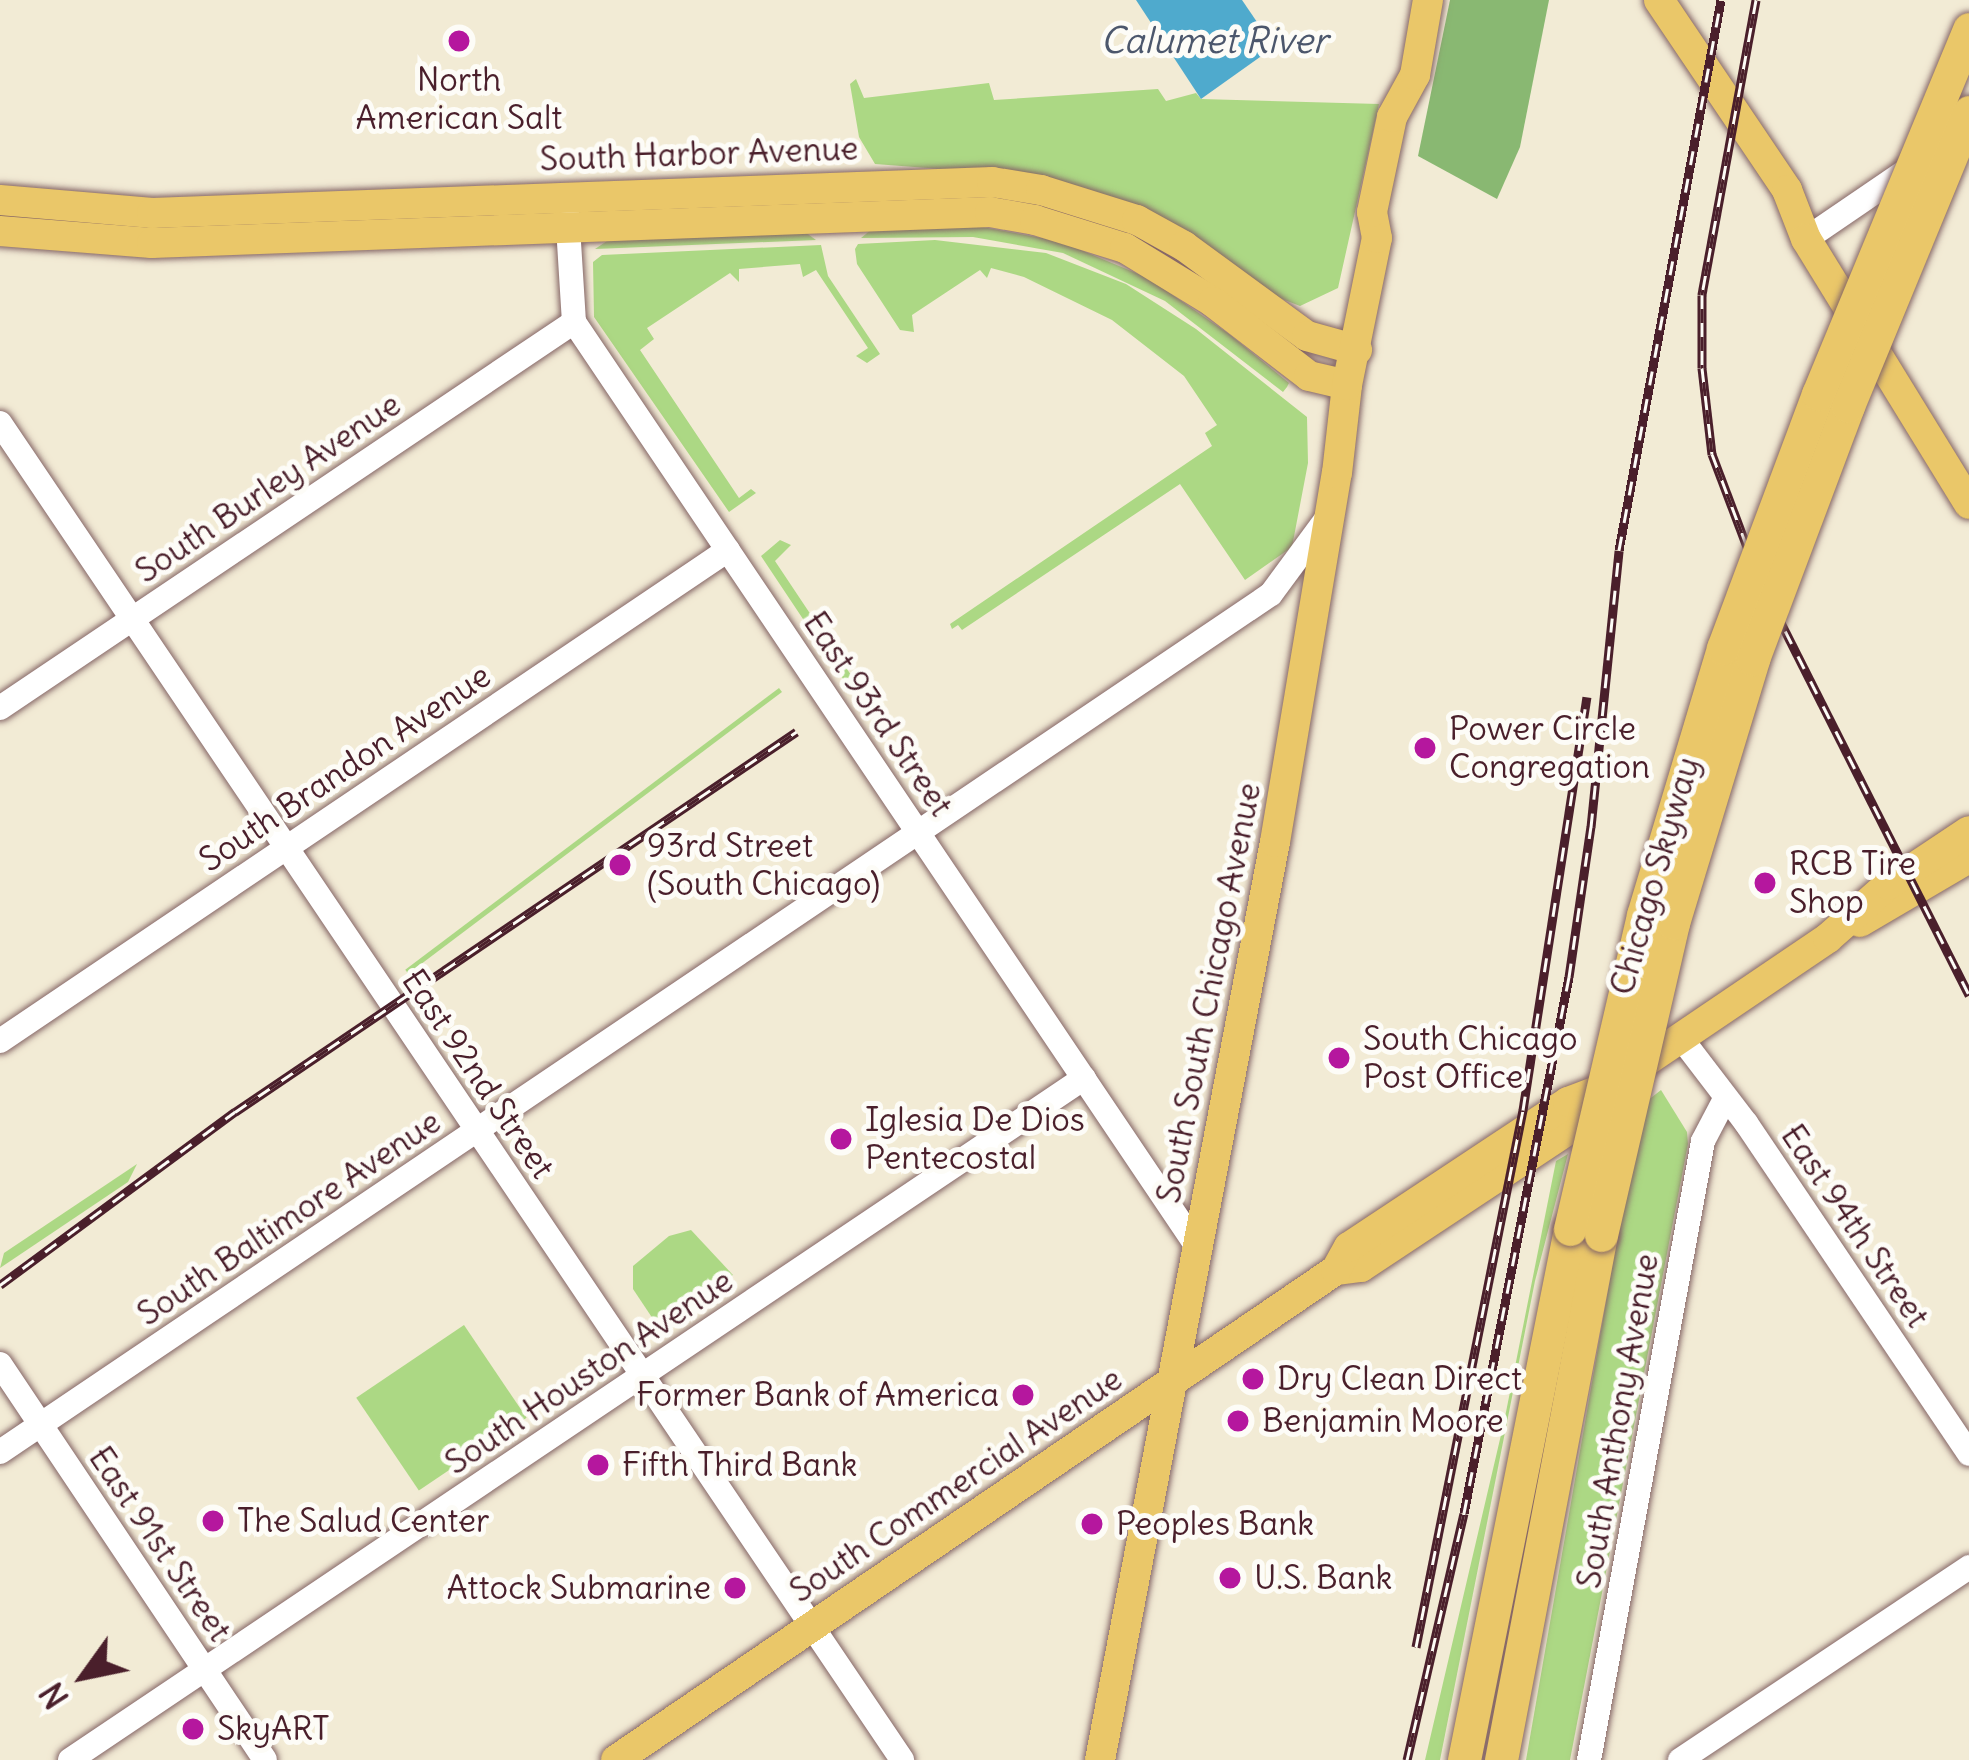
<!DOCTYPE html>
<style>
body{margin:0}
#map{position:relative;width:1969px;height:1760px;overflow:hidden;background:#f2ebd5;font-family:Delius,sans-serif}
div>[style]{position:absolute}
.green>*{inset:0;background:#acd884;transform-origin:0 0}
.forest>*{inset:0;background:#89b872}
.water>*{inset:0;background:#4faacd}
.roads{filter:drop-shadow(0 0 3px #856666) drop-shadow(0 0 3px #856666)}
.minor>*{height:24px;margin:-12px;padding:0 12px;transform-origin:12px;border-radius:12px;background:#fff}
.major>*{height:30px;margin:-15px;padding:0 15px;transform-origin:15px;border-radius:15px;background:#eac769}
.highway>*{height:33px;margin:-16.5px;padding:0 16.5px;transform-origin:16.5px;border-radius:16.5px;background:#eac769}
.rail>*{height:9px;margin-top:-4.5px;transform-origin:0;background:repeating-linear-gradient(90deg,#fdfcf7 0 14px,#4a1f2b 0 28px);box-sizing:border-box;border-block:3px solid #4a1f2b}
.bridges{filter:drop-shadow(0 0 3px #856666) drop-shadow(0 0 3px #856666)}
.highway-bridge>*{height:33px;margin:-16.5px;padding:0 16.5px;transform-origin:16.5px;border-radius:16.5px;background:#eac769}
.dots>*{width:33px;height:33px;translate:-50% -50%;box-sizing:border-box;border:6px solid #fdfcf7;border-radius:50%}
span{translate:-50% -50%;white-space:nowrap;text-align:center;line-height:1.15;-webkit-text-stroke:10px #fdfcf7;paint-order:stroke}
.poi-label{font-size:33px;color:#4a1f2b}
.left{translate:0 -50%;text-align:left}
.right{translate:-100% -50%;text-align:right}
.street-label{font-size:33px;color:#4a1f2b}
.water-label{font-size:36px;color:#4c576c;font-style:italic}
.north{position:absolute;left:24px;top:1616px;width:120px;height:120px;-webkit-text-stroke:9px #fdfcf7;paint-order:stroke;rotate:237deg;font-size:33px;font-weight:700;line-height:48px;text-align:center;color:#4a1f2b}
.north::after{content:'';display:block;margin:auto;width:42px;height:54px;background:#4a1f2b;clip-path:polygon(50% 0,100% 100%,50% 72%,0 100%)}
</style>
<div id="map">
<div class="green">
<div style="clip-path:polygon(856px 79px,864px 98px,989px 83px,994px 100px,1158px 89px,1166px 101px,1196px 93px,1201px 99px,1379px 104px,1338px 288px,1300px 306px,1277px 297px,1217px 254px,954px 170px,875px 164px,859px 137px,850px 84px)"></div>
<div style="clip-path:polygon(982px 227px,1059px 241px,1148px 278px,1229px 334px,1289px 383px,1287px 387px,1283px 392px,1165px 301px,1063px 253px,973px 237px,861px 238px,872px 229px)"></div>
<div style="clip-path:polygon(805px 232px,816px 240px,595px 249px,607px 241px)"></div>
<div style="clip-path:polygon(935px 240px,1046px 253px,1126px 284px,1196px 329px,1307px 417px,1308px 463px,1292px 547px,1245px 580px,1180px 484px,962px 630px,958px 625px,952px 629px,950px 624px,1212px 446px,1205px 433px,1217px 425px,1184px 376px,1112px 320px,1024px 277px,991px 268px,987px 278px,980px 270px,912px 315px,914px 332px,900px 330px,857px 264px,855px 249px,858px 244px)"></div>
<div style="clip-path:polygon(821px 245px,828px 276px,880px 354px,867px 363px,856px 356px,868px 348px,816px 270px,803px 277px,800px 264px,739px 269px,739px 282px,730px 273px,647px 328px,654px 339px,640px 350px,739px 498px,751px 489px,756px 493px,729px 512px,594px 317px,593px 262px,602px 255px)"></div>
<div style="clip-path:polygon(780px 540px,791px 545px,775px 561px,851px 675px,845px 682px,761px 556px)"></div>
<div style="left:779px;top:688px;width:5px;height:468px;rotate:53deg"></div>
<div style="clip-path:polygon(1661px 1090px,1687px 1132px,1688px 1144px,1570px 1760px,1526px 1760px,1617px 1239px,1647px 1101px)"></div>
<div style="clip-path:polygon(1568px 1154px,1535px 1281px,1440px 1760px,1425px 1760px,1504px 1422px,1556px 1161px)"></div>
<div style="clip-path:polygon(137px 1164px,128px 1182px,0 1268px,4px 1253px)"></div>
<div style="clip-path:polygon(691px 1230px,733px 1275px,657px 1325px,633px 1289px,633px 1266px,669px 1236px)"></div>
<div style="left:464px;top:1325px;width:112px;height:130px;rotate:56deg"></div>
</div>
<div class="forest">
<div style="clip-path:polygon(1450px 0,1549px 0,1520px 147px,1497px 199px,1418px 156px)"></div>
</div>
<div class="water">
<div style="clip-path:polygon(1136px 0,1242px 0,1274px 47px,1201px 99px)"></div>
</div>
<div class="roads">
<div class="minor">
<div style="left:567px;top:211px;width:111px;rotate:86.4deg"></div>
<div style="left:574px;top:322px;width:1117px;rotate:56.03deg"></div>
<div style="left:1806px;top:239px;width:130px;rotate:-34.3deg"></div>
<div style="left:0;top:423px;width:1613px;rotate:55.99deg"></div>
<div style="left:0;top:708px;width:692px;rotate:-33.92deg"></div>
<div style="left:1681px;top:1038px;width:107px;rotate:52.6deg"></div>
<div style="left:1746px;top:1123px;width:399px;rotate:56deg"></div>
<div style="left:0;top:1041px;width:878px;rotate:-34deg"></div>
<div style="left:0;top:1364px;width:476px;rotate:56.2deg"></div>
<div style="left:0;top:1452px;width:1533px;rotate:-34.02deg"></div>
<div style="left:1271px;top:594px;width:89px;rotate:-53.6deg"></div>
<div style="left:70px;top:1760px;width:1222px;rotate:-33.92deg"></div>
<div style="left:1589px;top:1760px;width:629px;rotate:-79.56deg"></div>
<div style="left:1703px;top:1141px;width:47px;rotate:-62.4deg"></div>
<div style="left:1680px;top:1760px;width:348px;rotate:-33.7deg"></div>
</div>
<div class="major">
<div style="left:1659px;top:0;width:229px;rotate:56deg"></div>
<div style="left:1787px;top:190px;width:53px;rotate:68.8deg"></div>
<div style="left:1806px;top:239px;width:311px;rotate:58.4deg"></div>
<div style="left:0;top:200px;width:153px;rotate:4.9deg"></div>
<div style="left:152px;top:213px;width:841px;rotate:-2.11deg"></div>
<div style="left:992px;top:182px;width:50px;rotate:9.3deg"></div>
<div style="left:1041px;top:190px;width:101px;rotate:17.4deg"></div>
<div style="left:1137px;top:220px;width:54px;rotate:29deg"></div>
<div style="left:1184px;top:246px;width:152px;rotate:36.2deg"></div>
<div style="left:1307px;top:336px;width:52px;rotate:15.6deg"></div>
<div style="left:0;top:231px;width:152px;rotate:4.5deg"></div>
<div style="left:152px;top:243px;width:839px;rotate:-2.12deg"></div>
<div style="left:990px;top:212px;width:46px;rotate:10.1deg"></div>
<div style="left:1035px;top:220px;width:94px;rotate:17.3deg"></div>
<div style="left:1125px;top:248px;width:103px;rotate:31.5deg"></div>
<div style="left:1213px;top:302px;width:121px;rotate:37.6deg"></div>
<div style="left:1309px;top:376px;width:39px;rotate:13deg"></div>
<div style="left:1860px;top:922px;width:126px;rotate:-30.4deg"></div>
<div style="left:1336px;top:1270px;width:25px;rotate:-7deg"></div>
<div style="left:1361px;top:1267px;width:263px;rotate:-33.5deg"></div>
<div style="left:1580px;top:1122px;width:38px;rotate:-51deg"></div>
<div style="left:616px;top:1760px;width:871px;rotate:-34.24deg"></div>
<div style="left:1336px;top:1270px;width:26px;rotate:-61deg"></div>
<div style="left:1349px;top:1247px;width:263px;rotate:-33.5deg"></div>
<div style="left:1568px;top:1102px;width:43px;rotate:-20.6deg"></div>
<div style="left:1608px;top:1087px;width:266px;rotate:-34.1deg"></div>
<div style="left:1828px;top:938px;width:80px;rotate:-41.5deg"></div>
<div style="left:1888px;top:885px;width:97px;rotate:-33.7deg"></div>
<div style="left:1100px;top:1760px;width:935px;rotate:-79.21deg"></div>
<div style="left:1275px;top:842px;width:374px;rotate:-80.5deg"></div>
<div style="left:1337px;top:473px;width:89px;rotate:-83.5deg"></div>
<div style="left:1347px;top:385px;width:150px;rotate:-78.5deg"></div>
<div style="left:1377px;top:238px;width:26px;rotate:-101deg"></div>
<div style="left:1372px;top:212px;width:97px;rotate:-78.1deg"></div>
<div style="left:1392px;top:117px;width:48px;rotate:-61.3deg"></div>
<div style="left:1415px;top:75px;width:76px;rotate:-80.2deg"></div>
</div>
<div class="highway">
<div style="left:1464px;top:1760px;width:541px;rotate:-78.71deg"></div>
<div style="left:1501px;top:1760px;width:534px;rotate:-79.22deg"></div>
</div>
</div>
<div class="rail">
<div style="left:1756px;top:0;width:300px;rotate:100.4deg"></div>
<div style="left:1702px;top:295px;width:73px;rotate:90deg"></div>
<div style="left:1702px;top:368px;width:87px;rotate:83.4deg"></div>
<div style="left:1712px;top:454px;width:136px;rotate:69.3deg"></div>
<div style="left:1760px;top:581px;width:464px;rotate:63.2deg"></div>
<div style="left:0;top:1285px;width:292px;rotate:-36.4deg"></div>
<div style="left:235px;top:1112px;width:678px;rotate:-34.11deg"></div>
<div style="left:1416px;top:1647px;width:548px;rotate:-78.73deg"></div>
<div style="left:1523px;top:1110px;width:418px;rotate:-81.2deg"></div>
<div style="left:1407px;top:1760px;width:253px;rotate:-77deg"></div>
<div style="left:1464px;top:1513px;width:546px;rotate:-78.92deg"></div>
<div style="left:1569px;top:977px;width:152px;rotate:-81.7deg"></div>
<div style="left:1591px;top:827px;width:278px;rotate:-84.2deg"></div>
<div style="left:1619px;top:550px;width:559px;rotate:-79.49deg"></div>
</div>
<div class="bridges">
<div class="highway-bridge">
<div style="left:1570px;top:1229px;width:322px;rotate:-76.9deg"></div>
<div style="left:1643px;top:915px;width:279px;rotate:-73.3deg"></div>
<div style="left:1723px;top:648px;width:271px;rotate:-69.5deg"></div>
<div style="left:1818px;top:394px;width:395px;rotate:-67.5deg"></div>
<div style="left:1601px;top:1235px;width:320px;rotate:-77deg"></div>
<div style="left:1673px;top:923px;width:276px;rotate:-73.1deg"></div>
<div style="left:1753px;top:659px;width:270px;rotate:-69.4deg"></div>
<div style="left:1848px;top:406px;width:318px;rotate:-67.6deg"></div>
</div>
</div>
<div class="dots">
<div style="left:459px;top:41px;background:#b5179e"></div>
<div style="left:1425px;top:748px;background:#b5179e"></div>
<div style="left:620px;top:865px;background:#b5179e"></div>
<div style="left:1765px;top:883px;background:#b5179e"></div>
<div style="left:1339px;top:1058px;background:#b5179e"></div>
<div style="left:841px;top:1139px;background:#b5179e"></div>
<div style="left:1253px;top:1379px;background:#b5179e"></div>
<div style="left:1023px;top:1395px;background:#b5179e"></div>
<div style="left:1238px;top:1421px;background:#b5179e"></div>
<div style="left:598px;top:1465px;background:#b5179e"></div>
<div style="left:213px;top:1521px;background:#b5179e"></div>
<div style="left:1092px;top:1524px;background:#b5179e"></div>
<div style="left:1230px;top:1578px;background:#b5179e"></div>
<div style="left:735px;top:1588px;background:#b5179e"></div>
<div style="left:193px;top:1729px;background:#b5179e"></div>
</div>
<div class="poi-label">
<span style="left:459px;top:99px">North<br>American Salt</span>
<span class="left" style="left:1449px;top:748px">Power Circle<br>Congregation</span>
<span class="left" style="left:647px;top:865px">93rd Street<br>(South Chicago)</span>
<span class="left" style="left:1789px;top:883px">RCB Tire<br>Shop</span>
<span class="left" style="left:1363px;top:1058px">South Chicago<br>Post Office</span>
<span class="left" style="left:865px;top:1139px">Iglesia De Dios<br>Pentecostal</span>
<span class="left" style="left:1277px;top:1379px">Dry Clean Direct</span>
<span class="right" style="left:999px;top:1395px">Former Bank of America</span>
<span class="left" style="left:1262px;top:1421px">Benjamin Moore</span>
<span class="left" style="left:622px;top:1465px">Fifth Third Bank</span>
<span class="left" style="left:237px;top:1521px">The Salud Center</span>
<span class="left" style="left:1116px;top:1524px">Peoples Bank</span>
<span class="left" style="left:1254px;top:1578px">U.S. Bank</span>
<span class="right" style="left:711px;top:1588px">Attock Submarine</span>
<span class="left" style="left:217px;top:1729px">SkyART</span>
</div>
<div class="street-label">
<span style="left:699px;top:154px;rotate:-2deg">South Harbor Avenue</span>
<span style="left:268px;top:488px;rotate:-34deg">South Burley Avenue</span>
<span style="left:878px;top:714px;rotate:56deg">East 93rd Street</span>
<span style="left:345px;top:768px;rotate:-34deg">South Brandon Avenue</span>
<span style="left:1655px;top:876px;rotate:-74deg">Chicago Skyway</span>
<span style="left:1209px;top:993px;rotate:-79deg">South South Chicago Avenue</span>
<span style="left:478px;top:1074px;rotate:56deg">East 92nd Street</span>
<span style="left:289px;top:1218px;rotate:-34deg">South Baltimore Avenue</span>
<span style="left:1855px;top:1226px;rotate:56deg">East 94th Street</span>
<span style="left:589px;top:1372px;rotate:-34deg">South Houston Avenue</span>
<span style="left:1618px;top:1421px;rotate:-80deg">South Anthony Avenue</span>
<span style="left:956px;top:1485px;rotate:-34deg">South Commercial Avenue</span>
<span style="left:160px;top:1544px;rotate:56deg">East 91st Street</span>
</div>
<div class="water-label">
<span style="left:1214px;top:41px">Calumet River</span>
</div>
<div class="north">N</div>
</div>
